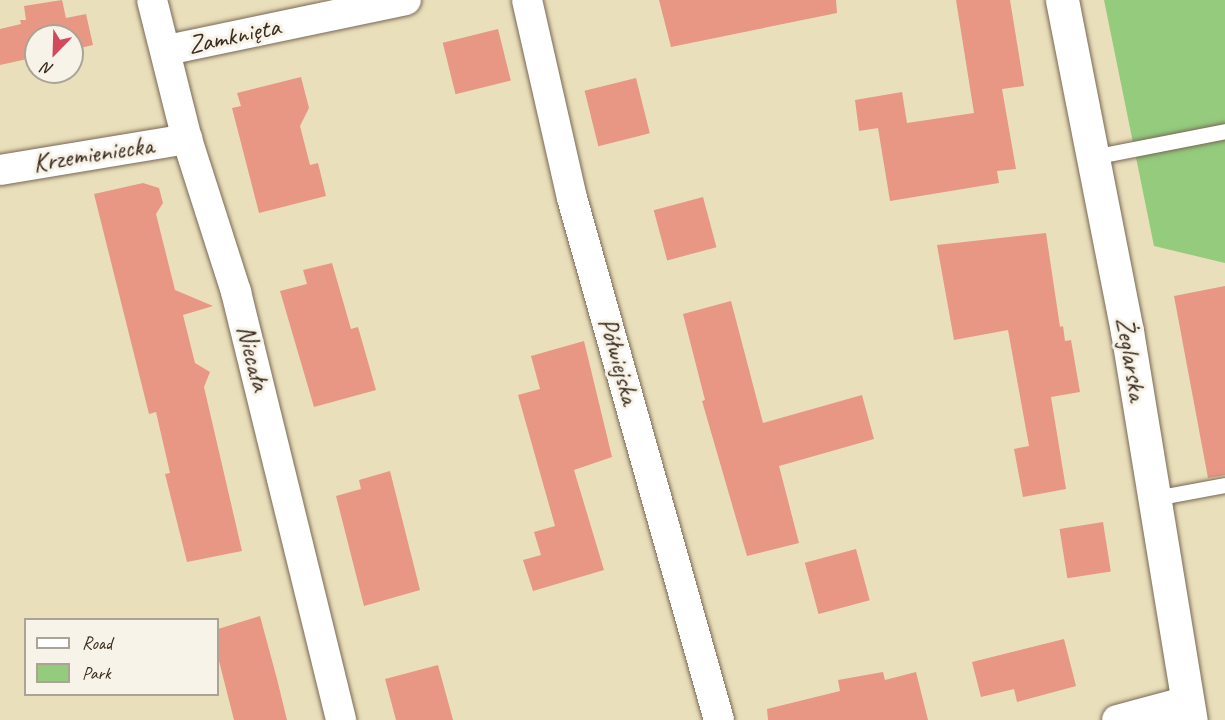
<!DOCTYPE html>
<meta charset="utf-8">
<style>
body{margin:0}
#map{position:relative;width:1225px;height:720px;overflow:hidden;background:#eadfbb;font-family:Caveat,sans-serif}
div>[style]{position:absolute}
.green>*{inset:0;background:#94cb7d}
.building>*{inset:0;background:#e79783;transform-origin:0 0}
.roads{filter:drop-shadow(0 0 2px #786955) drop-shadow(0 0 2px #786955)}
.service>*{height:15px;margin:-7.5px;padding:0 7.5px;transform-origin:7.5px;border-radius:7.5px;background:#fff}
.minor>*{height:30px;margin:-15px;padding:0 15px;transform-origin:15px;border-radius:15px;background:#fff}
.tertiary>*{height:33px;margin:-16.5px;padding:0 16.5px;transform-origin:16.5px;border-radius:16.5px;background:#fff}
span{translate:-50% -50%;white-space:nowrap;text-align:center;line-height:1.15;-webkit-text-stroke:6px #f7f3e8;paint-order:stroke}
.street-label{font-size:26px;color:#3b2a1e}
.legend{position:absolute;left:24px;top:618px;width:195px;height:78px;box-sizing:border-box;background:#f7f3e8;border:2px solid #aca397;margin:0;padding:8px 10px;list-style:none;font-size:18px;color:#3b2a1e}
.legend li{display:flex;align-items:center;gap:12px;height:30px}
.legend b{width:30px;border:2px solid #aca397}
.north{position:absolute;left:24px;top:24px;width:60px;height:60px;box-sizing:border-box;background:#f7f3e8;border:2px solid #aca397;border-radius:50%;rotate:203deg;font-size:16px;font-weight:700;line-height:24px;text-align:center;color:#3b2a1e}
.north::after{content:'';display:block;margin:auto;width:21px;height:27px;background:#d1495b;clip-path:polygon(50% 0,100% 100%,50% 72%,0 100%)}
</style>
<div id="map">
<div class="green">
<div style="clip-path:polygon(1104px 0,1225px 0,1225px 263px,1154px 246px)"></div>
</div>
<div class="building">
<div style="clip-path:polygon(62px 0,66px 18px,86px 14px,93px 45px,72px 50px,72px 36px,36px 36px,36px 57px,0 65px,0 29px,21px 24px,20px 20px,26px 20px,24px 6px)"></div>
<div style="clip-path:polygon(659px 0,836px 0,837px 13px,671px 47px)"></div>
<div style="clip-path:polygon(956px 0,1010px 0,1024px 86px,1002px 89px,1016px 169px,997px 171px,999px 183px,890px 201px,878px 128px,859px 131px,855px 100px,902px 92px,907px 123px,974px 113px)"></div>
<div style="left:498px;top:29px;width:53px;height:57px;rotate:76deg"></div>
<div style="clip-path:polygon(301px 77px,309px 108px,300px 126px,310px 165px,318px 163px,326px 196px,259px 213px,232px 108px,241px 106px,237px 93px)"></div>
<div style="left:636px;top:78px;width:57px;height:53px;rotate:76deg"></div>
<div style="clip-path:polygon(143px 183px,159px 188px,163px 203px,156px 214px,175px 290px,213px 306px,183px 315px,195px 363px,210px 372px,204px 387px,242px 551px,187px 562px,165px 474px,170px 473px,156px 412px,149px 414px,94px 194px)"></div>
<div style="left:703px;top:197px;width:52px;height:51px;rotate:75deg"></div>
<div style="clip-path:polygon(1046px 233px,1060px 327px,1063px 326px,1065px 341px,1071px 340px,1080px 392px,1051px 397px,1066px 489px,1023px 497px,1014px 449px,1029px 446px,1008px 330px,954px 340px,937px 245px)"></div>
<div style="clip-path:polygon(332px 263px,351px 329px,358px 327px,376px 390px,314px 407px,280px 291px,307px 284px,303px 270px)"></div>
<div style="clip-path:polygon(1225px 286px,1225px 475px,1208px 478px,1174px 296px)"></div>
<div style="clip-path:polygon(731px 301px,763px 423px,862px 395px,874px 439px,779px 466px,799px 543px,747px 556px,702px 401px,705px 400px,683px 314px)"></div>
<div style="clip-path:polygon(584px 341px,612px 457px,574px 470px,604px 570px,533px 591px,523px 560px,541px 555px,534px 532px,555px 526px,518px 395px,540px 389px,531px 356px)"></div>
<div style="clip-path:polygon(390px 471px,420px 590px,364px 606px,336px 496px,361px 489px,359px 480px)"></div>
<div style="left:1103px;top:522px;width:50px;height:44px;rotate:81deg"></div>
<div style="left:856px;top:549px;width:53px;height:53px;rotate:75deg"></div>
<div style="clip-path:polygon(260px 616px,277px 679px,287px 720px,234px 720px,218px 657px,218px 629px)"></div>
<div style="clip-path:polygon(1064px 639px,1076px 686px,1017px 702px,1014px 689px,981px 697px,972px 662px)"></div>
<div style="clip-path:polygon(438px 665px,453px 720px,396px 720px,385px 679px)"></div>
<div style="clip-path:polygon(883px 672px,885px 680px,916px 672px,928px 720px,768px 720px,767px 709px,840px 691px,838px 680px)"></div>
</div>
<div class="roads">
<div class="service">
<div style="left:1093px;top:157px;width:135px;rotate:-11.1deg"></div>
<div style="left:1155px;top:498px;width:71px;rotate:-10.5deg"></div>
</div>
<div class="minor">
<div style="left:152px;top:0;width:143px;rotate:75.9deg"></div>
<div style="left:187px;top:139px;width:161px;rotate:72.2deg"></div>
<div style="left:236px;top:292px;width:441px;rotate:76.2deg"></div>
<div style="left:527px;top:0;width:203px;rotate:77.2deg"></div>
<div style="left:572px;top:198px;width:542px;rotate:74.27deg"></div>
<div style="left:167px;top:50px;width:244px;rotate:-11.8deg"></div>
<div style="left:0;top:170px;width:190px;rotate:-9.4deg"></div>
<div style="left:1117px;top:720px;width:73px;rotate:-15deg"></div>
</div>
<div class="tertiary">
<div style="left:1062px;top:0;width:337px;rotate:78.9deg"></div>
<div style="left:1127px;top:331px;width:394px;rotate:80.7deg"></div>
</div>
</div>
<div class="street-label">
<span style="left:234px;top:36px;rotate:-12deg">Zamknięta</span>
<span style="left:93px;top:154px;rotate:-9deg">Krzemieniecka</span>
<span style="left:253px;top:358px;rotate:76deg">Niecała</span>
<span style="left:1131px;top:359px;rotate:80deg">Żeglarska</span>
<span style="left:619px;top:361px;rotate:74deg">Półwiejska</span>
</div>
<ul class="legend">
<li><b style="height:8px;background:#fff"></b>Road</li>
<li><b style="height:16px;background:#94cb7d"></b>Park</li>
</ul>
<div class="north">N</div>
</div>
